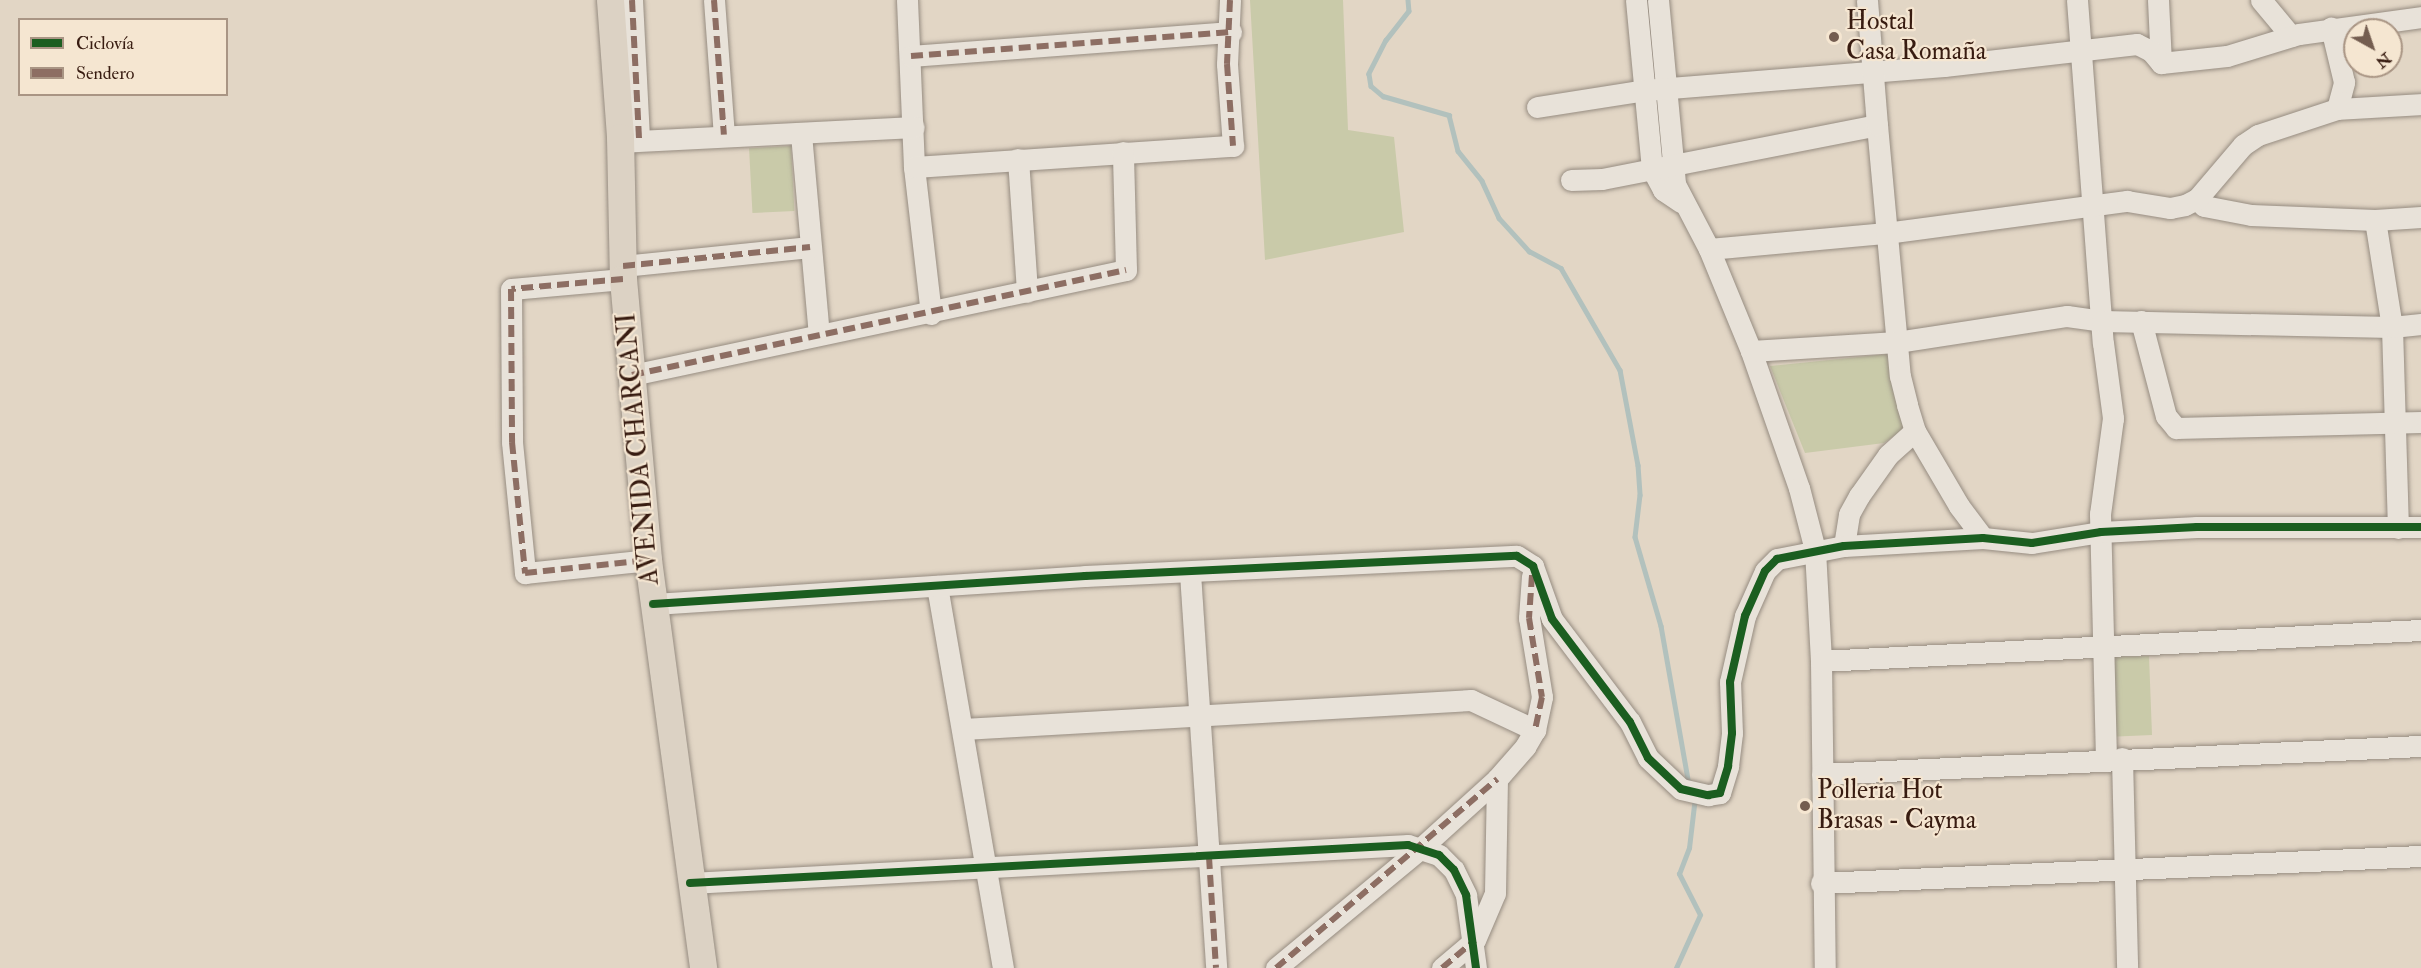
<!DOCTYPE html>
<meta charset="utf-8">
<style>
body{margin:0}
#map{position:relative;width:2421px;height:968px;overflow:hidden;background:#e2d6c5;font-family:"IM FELL Double Pica",serif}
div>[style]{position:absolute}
.green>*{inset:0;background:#c9caa9;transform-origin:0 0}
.stream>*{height:4.5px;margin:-2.25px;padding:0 2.25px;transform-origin:2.25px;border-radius:2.25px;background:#b2c1bd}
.roads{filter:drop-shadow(0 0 2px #968c81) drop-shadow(0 0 2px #968c81)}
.minor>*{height:21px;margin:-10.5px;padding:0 10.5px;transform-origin:10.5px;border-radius:10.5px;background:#e8e2d9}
.major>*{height:27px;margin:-13.5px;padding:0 13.5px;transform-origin:13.5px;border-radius:13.5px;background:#dcd2c4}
.quiet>*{height:6px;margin-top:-3px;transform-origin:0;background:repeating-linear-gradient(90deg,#8d6e63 0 12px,transparent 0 18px)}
.cycleway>*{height:8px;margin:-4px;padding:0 4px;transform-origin:4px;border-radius:4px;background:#1b5e20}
.dots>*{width:16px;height:16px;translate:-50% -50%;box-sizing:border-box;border:3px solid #f5e6d1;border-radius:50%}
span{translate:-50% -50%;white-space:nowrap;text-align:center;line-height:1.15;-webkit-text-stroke:4.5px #f5e6d1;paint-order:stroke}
.poi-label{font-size:26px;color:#381c11}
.left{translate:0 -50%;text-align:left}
.street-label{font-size:26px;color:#381c11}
.legend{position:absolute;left:18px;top:18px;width:210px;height:78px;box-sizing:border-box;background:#f5e6d1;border:2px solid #a99584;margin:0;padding:8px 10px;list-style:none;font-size:18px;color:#381c11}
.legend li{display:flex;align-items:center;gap:12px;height:30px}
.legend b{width:30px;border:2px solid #a99584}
.north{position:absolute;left:2343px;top:18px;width:60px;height:60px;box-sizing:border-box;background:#f5e6d1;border:2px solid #a99584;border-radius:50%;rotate:140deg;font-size:16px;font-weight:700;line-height:24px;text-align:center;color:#381c11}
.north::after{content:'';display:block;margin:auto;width:21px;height:27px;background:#745d50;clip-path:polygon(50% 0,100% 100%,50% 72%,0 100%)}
</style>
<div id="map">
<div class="green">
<div style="clip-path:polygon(1250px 0,1343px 0,1348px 130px,1394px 137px,1404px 232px,1265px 260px)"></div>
<div style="left:791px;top:146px;width:65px;height:42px;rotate:87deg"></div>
<div style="clip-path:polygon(1888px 354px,1904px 429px,1884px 443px,1805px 453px,1770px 366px)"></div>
<div style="clip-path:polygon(2149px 656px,2152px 735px,2106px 737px,2095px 657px)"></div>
</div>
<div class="stream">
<div style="left:1408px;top:0;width:11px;rotate:85deg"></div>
<div style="left:1409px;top:11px;width:37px;rotate:128deg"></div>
<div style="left:1386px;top:40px;width:38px;rotate:117deg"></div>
<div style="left:1369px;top:74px;width:12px;rotate:81deg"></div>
<div style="left:1371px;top:86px;width:16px;rotate:40deg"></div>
<div style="left:1383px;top:96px;width:69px;rotate:16.1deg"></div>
<div style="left:1449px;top:115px;width:37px;rotate:76deg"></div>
<div style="left:1458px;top:151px;width:38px;rotate:51deg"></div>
<div style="left:1482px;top:181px;width:41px;rotate:65.3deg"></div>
<div style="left:1499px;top:218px;width:45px;rotate:47.7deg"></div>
<div style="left:1529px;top:251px;width:36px;rotate:28deg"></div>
<div style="left:1561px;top:268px;width:118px;rotate:60deg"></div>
<div style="left:1620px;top:370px;width:97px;rotate:79.3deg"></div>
<div style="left:1638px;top:465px;width:30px;rotate:86deg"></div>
<div style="left:1640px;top:495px;width:42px;rotate:96.8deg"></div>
<div style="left:1635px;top:537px;width:93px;rotate:73.7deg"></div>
<div style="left:1661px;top:626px;width:160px;rotate:80deg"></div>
<div style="left:1676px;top:968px;width:58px;rotate:-65.6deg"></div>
<div style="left:1700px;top:915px;width:46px;rotate:-117.1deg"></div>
<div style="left:1679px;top:874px;width:28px;rotate:-69deg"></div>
<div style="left:1689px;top:848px;width:51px;rotate:-83.3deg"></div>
</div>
<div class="roads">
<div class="minor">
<div style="left:632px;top:0;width:140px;rotate:87.1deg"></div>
<div style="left:714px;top:0;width:135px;rotate:85.8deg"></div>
<div style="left:907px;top:0;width:167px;rotate:87.6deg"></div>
<div style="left:914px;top:167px;width:148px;rotate:83.4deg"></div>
<div style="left:1636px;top:0;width:170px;rotate:84.6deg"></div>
<div style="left:1652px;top:169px;width:24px;rotate:62deg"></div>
<div style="left:1663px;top:190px;width:22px;rotate:34deg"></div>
<div style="left:1658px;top:0;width:185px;rotate:84.7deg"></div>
<div style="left:1675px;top:184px;width:73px;rotate:62.4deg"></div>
<div style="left:1709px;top:249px;width:110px;rotate:67.6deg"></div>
<div style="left:1751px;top:351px;width:145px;rotate:70.7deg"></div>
<div style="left:1799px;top:488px;width:64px;rotate:75.5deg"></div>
<div style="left:1815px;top:550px;width:111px;rotate:86.9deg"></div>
<div style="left:1821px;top:661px;width:307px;rotate:89.3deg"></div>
<div style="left:2077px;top:0;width:344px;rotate:85.7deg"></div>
<div style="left:2103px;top:343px;width:76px;rotate:82.4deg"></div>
<div style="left:2113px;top:418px;width:97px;rotate:97.7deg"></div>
<div style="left:2100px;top:514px;width:245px;rotate:88.6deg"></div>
<div style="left:2158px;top:0;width:63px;rotate:87.3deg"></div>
<div style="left:2261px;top:0;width:47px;rotate:50.2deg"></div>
<div style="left:911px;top:56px;width:321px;rotate:-4.3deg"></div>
<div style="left:2161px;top:63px;width:66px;rotate:-6.1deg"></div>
<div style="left:2227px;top:56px;width:75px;rotate:-17deg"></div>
<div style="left:2299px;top:34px;width:123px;rotate:-7.9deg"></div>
<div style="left:1537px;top:107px;width:109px;rotate:-8.9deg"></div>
<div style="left:1645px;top:90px;width:300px;rotate:-4.6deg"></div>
<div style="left:1944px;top:66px;width:194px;rotate:-6.5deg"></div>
<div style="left:2137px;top:44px;width:16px;rotate:27deg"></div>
<div style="left:2151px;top:51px;width:16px;rotate:50deg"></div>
<div style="left:2337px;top:109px;width:84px;rotate:-3.4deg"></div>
<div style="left:1877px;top:125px;width:252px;rotate:84.8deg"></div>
<div style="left:1900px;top:376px;width:30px;rotate:76deg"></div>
<div style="left:1907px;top:405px;width:27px;rotate:73deg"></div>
<div style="left:1915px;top:431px;width:87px;rotate:59.6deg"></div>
<div style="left:1959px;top:506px;width:40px;rotate:53deg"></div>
<div style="left:801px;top:134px;width:201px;rotate:84.9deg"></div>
<div style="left:619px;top:142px;width:295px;rotate:-2.9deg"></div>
<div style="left:1018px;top:159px;width:133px;rotate:86.1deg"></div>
<div style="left:914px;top:167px;width:320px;rotate:-3.8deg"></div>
<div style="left:1233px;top:146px;width:82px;rotate:-94.2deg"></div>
<div style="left:1227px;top:64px;width:64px;rotate:-87.3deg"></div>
<div style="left:1571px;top:180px;width:31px;rotate:-2deg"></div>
<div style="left:1602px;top:179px;width:280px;rotate:-11.1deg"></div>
<div style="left:1877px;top:125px;width:125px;rotate:-94.6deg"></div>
<div style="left:2197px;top:199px;width:10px;rotate:45deg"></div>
<div style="left:2204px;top:206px;width:48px;rotate:10.8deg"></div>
<div style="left:2251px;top:215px;width:124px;rotate:2.3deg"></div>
<div style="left:2375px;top:220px;width:46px;rotate:-3.7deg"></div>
<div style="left:2375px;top:220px;width:108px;rotate:81deg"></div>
<div style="left:2392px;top:327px;width:201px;rotate:88.3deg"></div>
<div style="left:1709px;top:249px;width:178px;rotate:-5.2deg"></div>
<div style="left:1886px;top:233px;width:243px;rotate:-7.6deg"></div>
<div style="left:2127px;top:201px;width:44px;rotate:9.2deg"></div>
<div style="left:2170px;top:208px;width:15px;rotate:-11deg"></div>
<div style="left:2185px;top:205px;width:13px;rotate:-27deg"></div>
<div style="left:2197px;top:199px;width:71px;rotate:-49.6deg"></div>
<div style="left:2243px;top:145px;width:18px;rotate:-34deg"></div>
<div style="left:2258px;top:135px;width:83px;rotate:-18.2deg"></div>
<div style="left:2337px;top:109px;width:28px;rotate:-75deg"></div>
<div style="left:2344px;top:82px;width:56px;rotate:-103.5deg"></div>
<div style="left:623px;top:266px;width:188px;rotate:-5.8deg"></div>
<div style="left:623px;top:279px;width:112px;rotate:174.9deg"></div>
<div style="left:511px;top:289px;width:153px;rotate:89.6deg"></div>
<div style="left:512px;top:442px;width:132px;rotate:84.3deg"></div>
<div style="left:525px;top:573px;width:124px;rotate:-6deg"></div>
<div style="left:2141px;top:321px;width:98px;rotate:75.3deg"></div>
<div style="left:2166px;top:416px;width:16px;rotate:50deg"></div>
<div style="left:2176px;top:428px;width:245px;rotate:-1.4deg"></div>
<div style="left:1751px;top:351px;width:146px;rotate:-3.5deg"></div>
<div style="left:1897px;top:342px;width:172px;rotate:-8.7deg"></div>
<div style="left:2067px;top:316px;width:35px;rotate:8deg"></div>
<div style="left:2102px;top:321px;width:290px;rotate:1.2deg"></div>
<div style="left:2392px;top:327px;width:29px;rotate:-6deg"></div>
<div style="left:632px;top:375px;width:505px;rotate:-12deg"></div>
<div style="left:1126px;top:270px;width:118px;rotate:-91.5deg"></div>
<div style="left:1844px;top:546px;width:32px;rotate:-81deg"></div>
<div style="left:1849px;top:514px;width:21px;rotate:-61deg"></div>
<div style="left:1859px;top:496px;width:50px;rotate:-54.7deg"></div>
<div style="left:1888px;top:455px;width:36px;rotate:-42deg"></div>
<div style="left:1190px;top:573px;width:396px;rotate:86.2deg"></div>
<div style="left:937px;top:586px;width:388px;rotate:80.2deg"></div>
<div style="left:653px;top:604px;width:433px;rotate:-3.7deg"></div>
<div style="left:1085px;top:576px;width:432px;rotate:-2.7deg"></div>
<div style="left:1517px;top:556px;width:19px;rotate:32deg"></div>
<div style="left:1533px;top:566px;width:56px;rotate:70.3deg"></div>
<div style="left:1552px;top:619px;width:129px;rotate:52.9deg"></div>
<div style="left:1630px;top:722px;width:40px;rotate:63.4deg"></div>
<div style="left:1648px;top:758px;width:45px;rotate:43.2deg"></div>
<div style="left:1681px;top:789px;width:28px;rotate:13deg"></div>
<div style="left:1708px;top:795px;width:12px;rotate:-9deg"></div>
<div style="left:1720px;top:793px;width:28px;rotate:-73deg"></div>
<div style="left:1728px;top:766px;width:33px;rotate:-83deg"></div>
<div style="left:1732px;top:733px;width:51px;rotate:-92.2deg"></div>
<div style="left:1730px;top:682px;width:68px;rotate:-77.2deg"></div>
<div style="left:1745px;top:616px;width:49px;rotate:-66deg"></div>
<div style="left:1765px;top:571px;width:17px;rotate:-45deg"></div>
<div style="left:1777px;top:559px;width:68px;rotate:-11deg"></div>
<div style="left:1844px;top:546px;width:139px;rotate:-3.3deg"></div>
<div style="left:1983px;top:538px;width:49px;rotate:5.8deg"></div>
<div style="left:2032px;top:543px;width:70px;rotate:-9.1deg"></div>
<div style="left:2101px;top:532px;width:96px;rotate:-3deg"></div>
<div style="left:2197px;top:527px;width:224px"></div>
<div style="left:1821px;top:661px;width:601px;rotate:-2.96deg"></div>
<div style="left:963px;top:729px;width:509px;rotate:-3.27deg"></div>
<div style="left:1471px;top:700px;width:71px;rotate:25.1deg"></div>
<div style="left:2122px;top:758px;width:210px;rotate:88.6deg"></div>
<div style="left:1822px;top:774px;width:600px;rotate:-2.68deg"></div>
<div style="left:690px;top:883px;width:719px;rotate:-3.03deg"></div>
<div style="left:1408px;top:845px;width:33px;rotate:18deg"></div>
<div style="left:1439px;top:855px;width:21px;rotate:45deg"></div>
<div style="left:1454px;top:870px;width:28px;rotate:64deg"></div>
<div style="left:1466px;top:895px;width:74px;rotate:82.2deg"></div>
<div style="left:1821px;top:883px;width:601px;rotate:-2.58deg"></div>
<div style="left:1276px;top:968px;width:188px;rotate:-39.6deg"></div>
<div style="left:1421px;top:848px;width:103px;rotate:-42.2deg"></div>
<div style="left:1497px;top:779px;width:43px;rotate:-48.8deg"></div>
<div style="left:1525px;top:747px;width:20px;rotate:-60deg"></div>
<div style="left:1535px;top:730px;width:34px;rotate:-78deg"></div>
<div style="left:1542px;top:697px;width:80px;rotate:-99.3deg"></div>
<div style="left:1529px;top:618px;width:42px;rotate:-85.9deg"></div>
<div style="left:1442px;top:968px;width:43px;rotate:-40.3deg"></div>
<div style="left:1475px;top:940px;width:51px;rotate:-66.9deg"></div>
<div style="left:1495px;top:893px;width:114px;rotate:-89deg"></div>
</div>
<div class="major">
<div style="left:610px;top:0;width:137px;rotate:85.8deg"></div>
<div style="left:620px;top:137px;width:142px;rotate:88.8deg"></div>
<div style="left:623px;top:279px;width:282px;rotate:84.9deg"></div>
<div style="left:648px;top:560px;width:412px;rotate:82.3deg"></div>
</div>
</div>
<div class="quiet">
<div style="left:632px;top:0;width:140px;rotate:87.1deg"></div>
<div style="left:714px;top:0;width:135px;rotate:85.8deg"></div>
<div style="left:1230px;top:0;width:64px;rotate:92.7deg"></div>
<div style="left:1227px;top:64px;width:82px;rotate:85.8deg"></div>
<div style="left:911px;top:56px;width:321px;rotate:-4.3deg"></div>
<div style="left:623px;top:266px;width:188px;rotate:-5.8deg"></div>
<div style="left:623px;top:279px;width:112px;rotate:174.9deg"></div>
<div style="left:511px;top:289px;width:153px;rotate:89.6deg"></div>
<div style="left:512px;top:442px;width:132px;rotate:84.3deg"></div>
<div style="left:525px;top:573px;width:124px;rotate:-6deg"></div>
<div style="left:632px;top:375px;width:505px;rotate:-12deg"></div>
<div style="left:1532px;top:575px;width:43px;rotate:94deg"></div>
<div style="left:1529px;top:618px;width:80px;rotate:80.7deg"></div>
<div style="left:1542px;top:697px;width:34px;rotate:102deg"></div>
<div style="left:1209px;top:857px;width:111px;rotate:86.4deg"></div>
<div style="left:1276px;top:968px;width:291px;rotate:-40.5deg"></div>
<div style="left:1442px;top:968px;width:43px;rotate:-40.3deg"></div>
</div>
<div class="cycleway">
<div style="left:653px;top:604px;width:433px;rotate:-3.7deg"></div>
<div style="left:1085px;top:576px;width:432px;rotate:-2.7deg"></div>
<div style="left:1517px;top:556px;width:19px;rotate:32deg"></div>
<div style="left:1533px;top:566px;width:56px;rotate:70.3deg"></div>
<div style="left:1552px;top:619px;width:129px;rotate:52.9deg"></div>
<div style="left:1630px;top:722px;width:40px;rotate:63.4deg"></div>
<div style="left:1648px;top:758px;width:45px;rotate:43.2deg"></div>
<div style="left:1681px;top:789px;width:28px;rotate:13deg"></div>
<div style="left:1708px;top:795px;width:12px;rotate:-9deg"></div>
<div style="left:1720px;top:793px;width:28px;rotate:-73deg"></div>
<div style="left:1728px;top:766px;width:33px;rotate:-83deg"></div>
<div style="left:1732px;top:733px;width:51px;rotate:-92.2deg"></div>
<div style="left:1730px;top:682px;width:68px;rotate:-77.2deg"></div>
<div style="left:1745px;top:616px;width:49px;rotate:-66deg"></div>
<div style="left:1765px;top:571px;width:17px;rotate:-45deg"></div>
<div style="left:1777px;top:559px;width:68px;rotate:-11deg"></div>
<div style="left:1844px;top:546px;width:139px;rotate:-3.3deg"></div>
<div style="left:1983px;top:538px;width:49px;rotate:5.8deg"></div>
<div style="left:2032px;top:543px;width:70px;rotate:-9.1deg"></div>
<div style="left:2101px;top:532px;width:96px;rotate:-3deg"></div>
<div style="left:2197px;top:527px;width:224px"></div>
<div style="left:690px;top:883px;width:719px;rotate:-3.03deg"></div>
<div style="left:1408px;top:845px;width:33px;rotate:18deg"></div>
<div style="left:1439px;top:855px;width:21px;rotate:45deg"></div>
<div style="left:1454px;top:870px;width:28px;rotate:64deg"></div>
<div style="left:1466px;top:895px;width:74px;rotate:82.2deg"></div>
</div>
<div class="dots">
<div style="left:1834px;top:37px;background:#745d50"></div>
<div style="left:1805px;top:806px;background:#745d50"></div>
</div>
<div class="poi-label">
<span class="left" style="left:1846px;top:37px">Hostal<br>Casa Romaña</span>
<span class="left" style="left:1817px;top:806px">Polleria Hot<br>Brasas - Cayma</span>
</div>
<div class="street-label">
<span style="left:639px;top:449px;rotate:-95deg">AVENIDA CHARCANI</span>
</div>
<ul class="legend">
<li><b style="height:8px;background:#1b5e20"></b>Ciclovía</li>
<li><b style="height:8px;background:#8d6e63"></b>Sendero</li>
</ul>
<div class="north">N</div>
</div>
